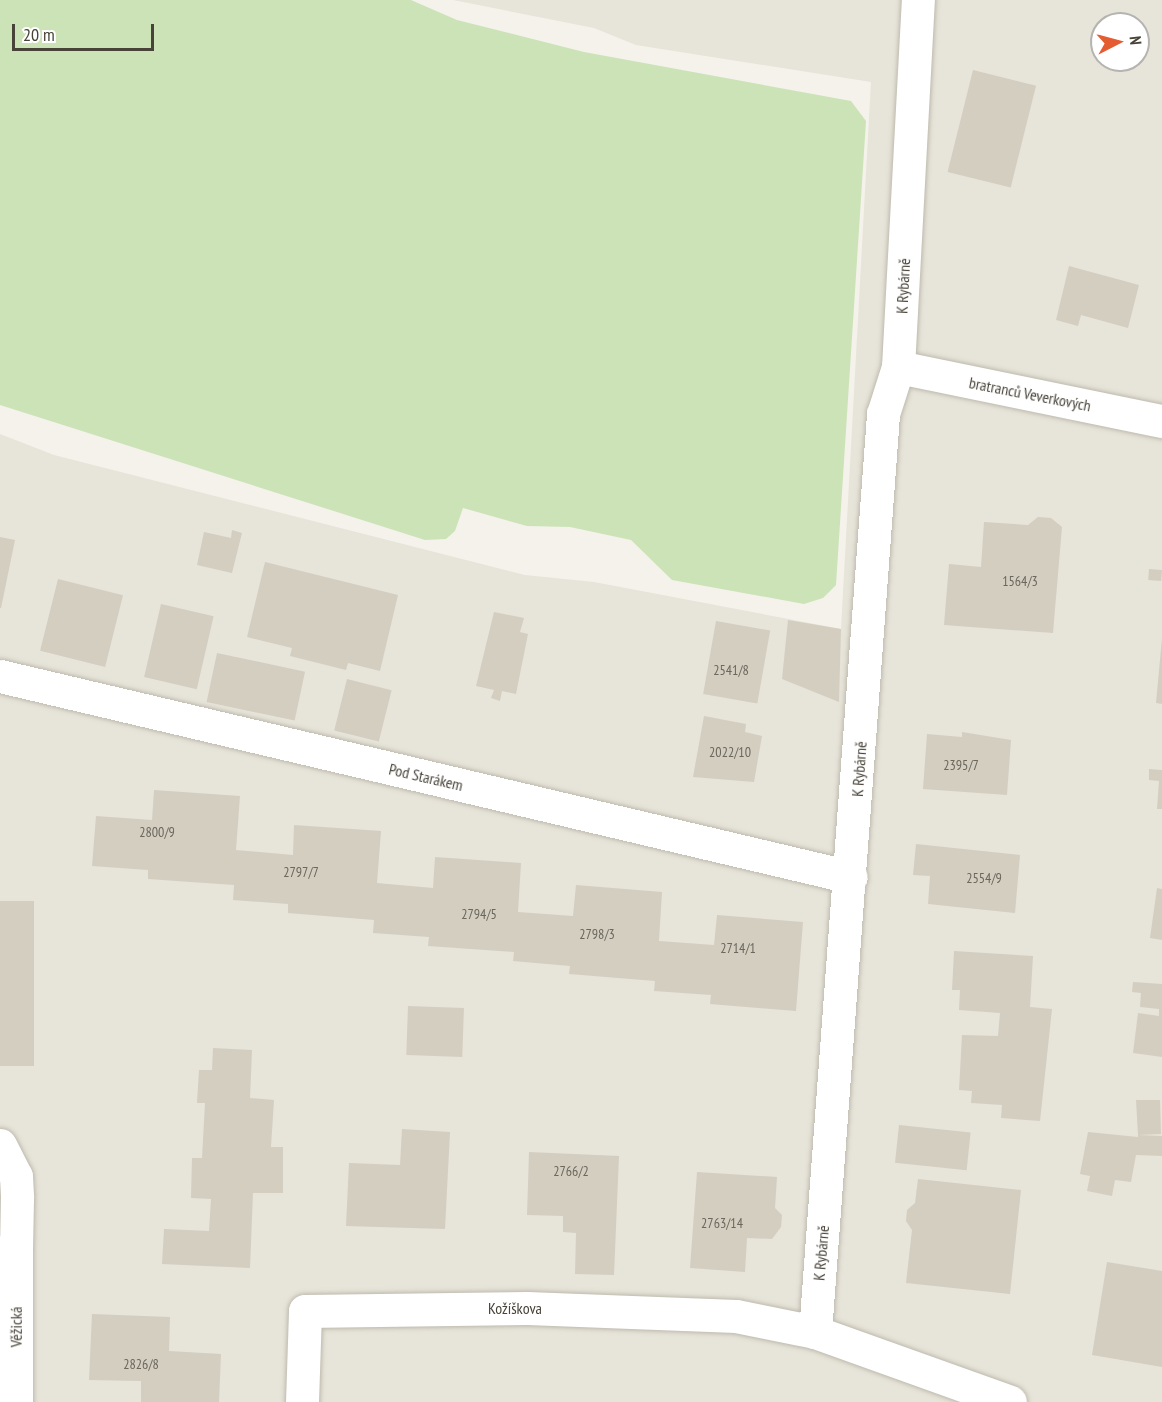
<!DOCTYPE html>
<meta charset="utf-8">
<style>
body{margin:0}
#map{position:relative;width:1162px;height:1402px;overflow:hidden;background:#f4f2eb;font-family:"PT Sans Narrow",sans-serif}
div>[style]{position:absolute}
.residential>*{inset:0;background:#e7e4d9}
.green>*{inset:0;background:#cce3b8}
.building>*{inset:0;background:#d4cec1;transform-origin:0 0}
.roads{filter:drop-shadow(0 0 2px #bebaae) drop-shadow(0 0 2px #bebaae)}
.minor>*{height:33px;margin:-16.5px;padding:0 16.5px;transform-origin:16.5px;border-radius:16.5px;background:#fff}
span{translate:-50% -50%;white-space:nowrap;text-align:center;line-height:1.15;-webkit-text-stroke:5px #fff;paint-order:stroke}
.number-label{font-size:14px;color:#6a665b}
.number-label span{-webkit-text-stroke-width:0}
.street-label{font-size:16px;color:#474339}
.north{position:absolute;left:1090px;top:12px;width:60px;height:60px;box-sizing:border-box;background:#fff;border:2px solid #b5b4b0;border-radius:50%;rotate:84deg;font-size:16px;font-weight:700;line-height:24px;text-align:center;color:#474339}
.north::after{content:'';display:block;margin:auto;width:21px;height:27px;background:#e35c32;clip-path:polygon(50% 0,100% 100%,50% 72%,0 100%)}
.scale{position:absolute;left:12px;top:24px;width:142px;height:27px;box-sizing:border-box;border:3px solid #474339;border-top:0;padding-left:8px;font-size:18px;line-height:21px;white-space:nowrap;color:#474339;-webkit-text-stroke:4px #fff;paint-order:stroke}
</style>
<div id="map">
<div class="residential">
<div style="clip-path:polygon(evenodd,453px 0,1162px 0,1162px 1402px,0 1402px,0 434px,54px 455px,525px 575px,594px 582px,841px 629px,871px 82px,636px 45px,594px 28px,453px 0,1102px 24px,1138px 24px,1138px 60px,1102px 60px,1102px 24px)"></div>
</div>
<div class="green">
<div style="clip-path:polygon(0 0,411px 0,457px 20px,584px 52px,851px 101px,866px 121px,836px 585px,823px 598px,804px 604px,672px 580px,631px 540px,570px 527px,527px 526px,463px 508px,455px 531px,446px 539px,425px 540px,0 405px)"></div>
</div>
<div class="building">
<div style="left:973px;top:70px;width:65px;height:105px;rotate:14deg"></div>
<div style="clip-path:polygon(1069px 266px,1139px 285px,1128px 328px,1081px 315px,1078px 326px,1056px 320px)"></div>
<div style="clip-path:polygon(1038px 517px,1051px 518px,1062px 527px,1053px 633px,944px 625px,949px 564px,981px 567px,984px 522px,1028px 525px)"></div>
<div style="clip-path:polygon(232px 530px,242px 533px,232px 573px,197px 565px,204px 532px,231px 538px)"></div>
<div style="clip-path:polygon(0 537px,15px 540px,1px 608px,0 608px)"></div>
<div style="clip-path:polygon(265px 562px,398px 595px,380px 671px,348px 663px,346px 670px,290px 656px,292px 648px,247px 637px)"></div>
<div style="left:1149px;top:569px;width:13px;height:11px;rotate:4deg"></div>
<div style="left:58px;top:579px;width:67px;height:74px;rotate:14deg"></div>
<div style="left:161px;top:604px;width:54px;height:75px;rotate:13deg"></div>
<div style="clip-path:polygon(494px 612px,524px 618px,520px 632px,528px 634px,516px 694px,502px 691px,500px 701px,491px 698px,494px 690px,476px 686px)"></div>
<div style="clip-path:polygon(788px 620px,841px 629px,839px 702px,782px 679px)"></div>
<div style="left:716px;top:621px;width:55px;height:74px;rotate:10deg"></div>
<div style="clip-path:polygon(1162px 638px,1162px 704px,1156px 703px)"></div>
<div style="left:217px;top:653px;width:90px;height:50px;rotate:12deg"></div>
<div style="left:347px;top:679px;width:46px;height:53px;rotate:14deg"></div>
<div style="clip-path:polygon(704px 716px,746px 724px,745px 732px,762px 736px,754px 782px,693px 777px)"></div>
<div style="clip-path:polygon(962px 732px,1011px 740px,1007px 795px,923px 789px,927px 734px,962px 737px)"></div>
<div style="clip-path:polygon(1149px 769px,1162px 770px,1162px 809px,1157px 809px,1159px 781px,1149px 780px)"></div>
<div style="clip-path:polygon(154px 790px,240px 796px,236px 850px,293px 855px,294px 825px,381px 831px,377px 883px,433px 888px,435px 857px,521px 863px,518px 912px,573px 916px,576px 885px,662px 892px,659px 941px,714px 945px,717px 915px,803px 922px,796px 1011px,710px 1004px,711px 995px,654px 991px,655px 981px,569px 974px,570px 966px,513px 961px,514px 952px,428px 946px,429px 937px,373px 933px,374px 920px,288px 913px,288px 904px,233px 900px,234px 885px,148px 879px,148px 870px,92px 866px,96px 816px,152px 820px)"></div>
<div style="clip-path:polygon(916px 844px,1020px 855px,1015px 913px,928px 904px,930px 876px,913px 875px)"></div>
<div style="clip-path:polygon(1157px 888px,1162px 889px,1162px 940px,1150px 938px)"></div>
<div style="left:0;top:901px;width:34px;height:165px"></div>
<div style="clip-path:polygon(954px 951px,1033px 956px,1030px 1007px,1052px 1009px,1040px 1121px,1001px 1118px,1002px 1105px,971px 1103px,972px 1091px,959px 1090px,962px 1035px,998px 1036px,1000px 1013px,959px 1010px,960px 990px,952px 990px)"></div>
<div style="clip-path:polygon(1133px 982px,1162px 984px,1162px 1057px,1133px 1053px,1138px 1013px,1159px 1016px,1159px 1009px,1140px 1007px,1141px 993px,1132px 992px)"></div>
<div style="left:408px;top:1006px;width:56px;height:49px;rotate:2deg"></div>
<div style="clip-path:polygon(213px 1048px,252px 1050px,250px 1098px,274px 1100px,271px 1147px,283px 1147px,283px 1193px,253px 1193px,250px 1268px,162px 1264px,164px 1229px,209px 1231px,211px 1199px,191px 1198px,192px 1158px,202px 1158px,205px 1103px,197px 1103px,199px 1070px,212px 1070px)"></div>
<div style="clip-path:polygon(1136px 1100px,1160px 1100px,1161px 1134px,1138px 1135px,1162px 1136px,1162px 1156px,1136px 1155px,1131px 1182px,1115px 1180px,1112px 1196px,1087px 1191px,1090px 1176px,1080px 1174px,1088px 1132px,1138px 1137px,1138px 1135px)"></div>
<div style="left:899px;top:1125px;width:72px;height:38px;rotate:6deg"></div>
<div style="clip-path:polygon(402px 1129px,450px 1132px,445px 1229px,346px 1226px,349px 1163px,400px 1165px)"></div>
<div style="clip-path:polygon(529px 1152px,619px 1156px,614px 1275px,575px 1274px,576px 1233px,563px 1232px,563px 1216px,527px 1215px)"></div>
<div style="clip-path:polygon(697px 1172px,777px 1177px,775px 1208px,782px 1215px,781px 1227px,772px 1239px,747px 1238px,745px 1272px,690px 1268px)"></div>
<div style="clip-path:polygon(918px 1179px,1021px 1190px,1010px 1294px,906px 1283px,912px 1230px,906px 1221px,907px 1210px,915px 1203px)"></div>
<div style="clip-path:polygon(1107px 1262px,1162px 1271px,1162px 1367px,1092px 1355px)"></div>
<div style="clip-path:polygon(92px 1314px,170px 1317px,169px 1351px,221px 1354px,219px 1402px,141px 1402px,141px 1381px,89px 1380px)"></div>
</div>
<div class="roads">
<div class="minor">
<div style="left:898px;top:367px;width:269px;rotate:11.6deg"></div>
<div style="left:0;top:676px;width:874px;rotate:13.29deg"></div>
<div style="left:0;top:1145px;width:35px;rotate:63deg"></div>
<div style="left:16px;top:1176px;width:22px;rotate:87deg"></div>
<div style="left:17px;top:1198px;width:53px;rotate:91.1deg"></div>
<div style="left:16px;top:1251px;width:16px;rotate:176deg"></div>
<div style="left:815px;top:1332px;width:921px;rotate:-85.76deg"></div>
<div style="left:883px;top:414px;width:49px;rotate:-72.3deg"></div>
<div style="left:898px;top:367px;width:368px;rotate:-86.9deg"></div>
<div style="left:16px;top:1402px;width:151px;rotate:-90deg"></div>
<div style="left:302px;top:1402px;width:91px;rotate:-88.1deg"></div>
<div style="left:305px;top:1311px;width:222px;rotate:-0.8deg"></div>
<div style="left:527px;top:1308px;width:209px;rotate:2.2deg"></div>
<div style="left:736px;top:1316px;width:81px;rotate:11.4deg"></div>
<div style="left:815px;top:1332px;width:207px;rotate:19.7deg"></div>
</div>
</div>
<div class="number-label">
<span style="left:1020px;top:581px">1564/3</span>
<span style="left:731px;top:670px">2541/8</span>
<span style="left:730px;top:752px">2022/10</span>
<span style="left:961px;top:765px">2395/7</span>
<span style="left:157px;top:832px">2800/9</span>
<span style="left:301px;top:872px">2797/7</span>
<span style="left:984px;top:878px">2554/9</span>
<span style="left:479px;top:914px">2794/5</span>
<span style="left:597px;top:934px">2798/3</span>
<span style="left:738px;top:948px">2714/1</span>
<span style="left:571px;top:1171px">2766/2</span>
<span style="left:722px;top:1223px">2763/14</span>
<span style="left:141px;top:1364px">2826/8</span>
</div>
<div class="street-label">
<span style="left:903px;top:286px;rotate:-87deg">K Rybárně</span>
<span style="left:1030px;top:394px;rotate:11deg">bratranců Veverkových</span>
<span style="left:859px;top:769px;rotate:-86deg">K Rybárně</span>
<span style="left:426px;top:777px;rotate:13deg">Pod Starákem</span>
<span style="left:821px;top:1253px;rotate:-85deg">K Rybárně</span>
<span style="left:515px;top:1308px">Kožíškova</span>
<span style="left:16px;top:1327px;rotate:-90deg">Věžická</span>
</div>
<div class="north">N</div>
<div class="scale">20 m</div>
</div>
